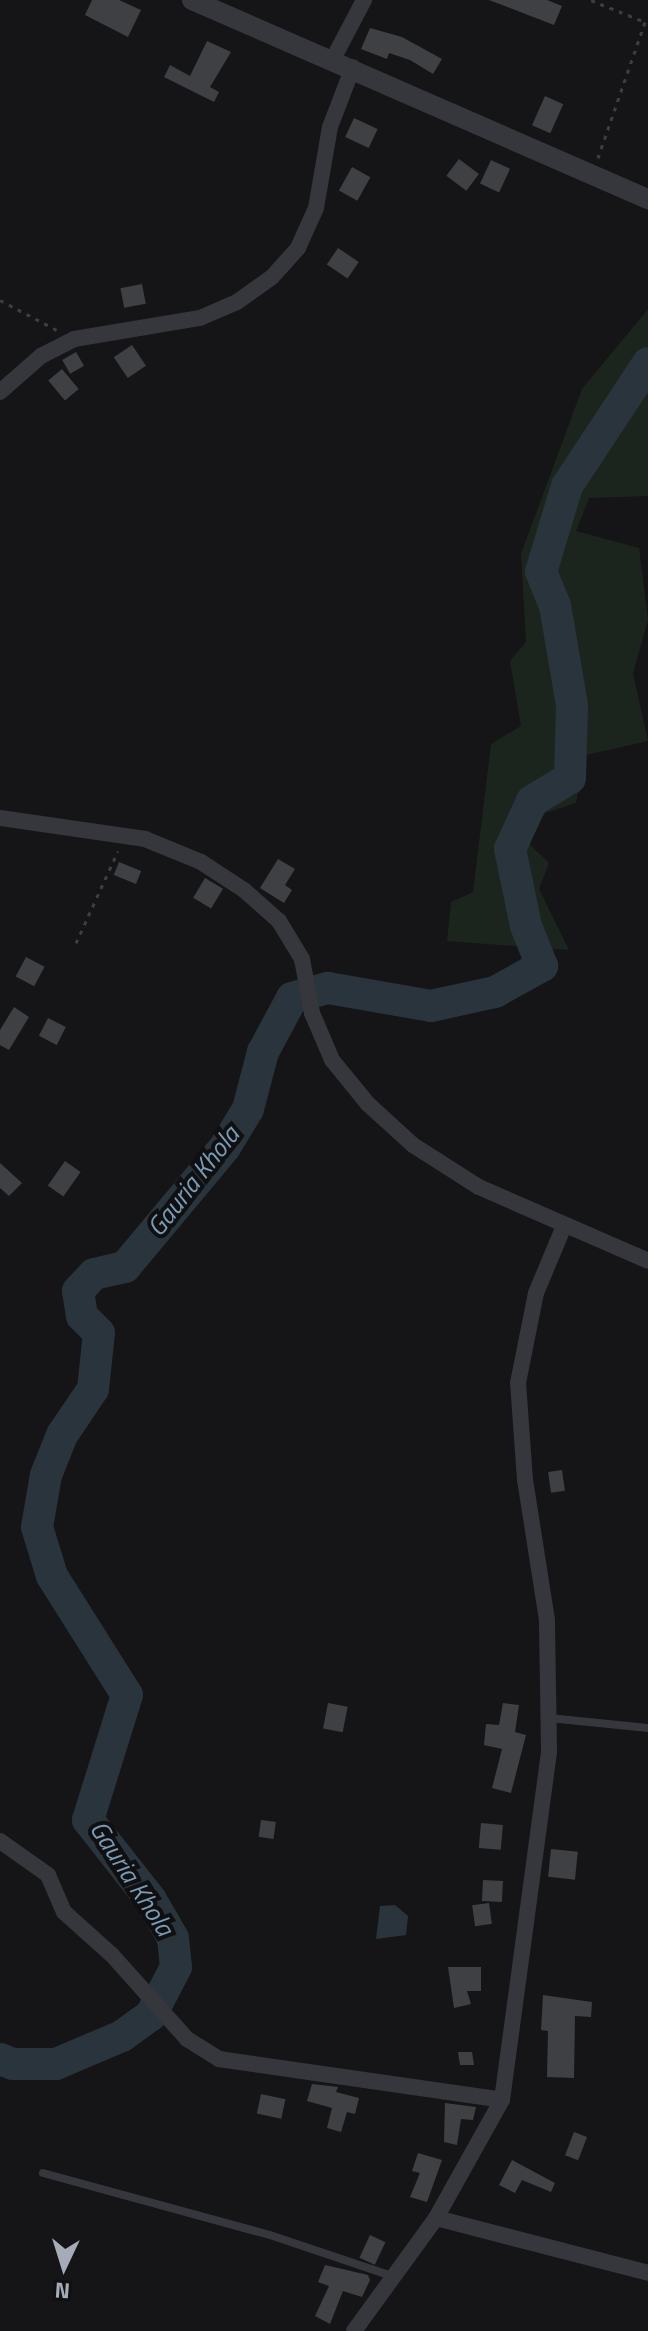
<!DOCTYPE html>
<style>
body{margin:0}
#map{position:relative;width:648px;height:2331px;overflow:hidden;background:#151517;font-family:"Titillium Web",sans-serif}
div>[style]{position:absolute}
.green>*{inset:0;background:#1c251d}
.water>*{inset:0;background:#2a343c}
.river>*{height:32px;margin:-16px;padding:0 16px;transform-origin:16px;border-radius:16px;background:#2a343c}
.building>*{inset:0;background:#3e4044;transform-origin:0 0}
.path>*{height:3px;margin-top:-1.5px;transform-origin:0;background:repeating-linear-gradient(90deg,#3b3e43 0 4px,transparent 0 10px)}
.service>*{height:8px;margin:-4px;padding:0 4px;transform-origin:4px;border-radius:4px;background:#35373c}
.minor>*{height:16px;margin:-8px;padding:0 8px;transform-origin:8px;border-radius:8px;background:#35373c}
.tertiary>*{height:20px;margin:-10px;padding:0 10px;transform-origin:10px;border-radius:10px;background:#35373c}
span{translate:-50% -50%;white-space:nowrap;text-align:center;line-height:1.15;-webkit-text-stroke:8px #101012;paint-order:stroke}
.water-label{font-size:26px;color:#799bb6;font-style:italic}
.north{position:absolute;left:24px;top:2227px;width:80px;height:80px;-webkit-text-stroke:6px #101012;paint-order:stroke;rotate:184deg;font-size:22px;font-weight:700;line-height:32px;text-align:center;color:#a5acb8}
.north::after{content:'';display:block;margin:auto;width:28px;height:36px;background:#a5acb8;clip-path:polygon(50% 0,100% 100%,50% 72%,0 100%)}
</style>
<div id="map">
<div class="green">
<div style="clip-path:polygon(648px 309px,648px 496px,589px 498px,576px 531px,639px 548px,648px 620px,633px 673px,648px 741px,586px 755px,576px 803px,545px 813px,528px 843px,549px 863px,539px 889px,569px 950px,447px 941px,451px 902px,473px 892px,491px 744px,521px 726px,510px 661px,526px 642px,521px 554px,582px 389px)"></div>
</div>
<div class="water">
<div style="clip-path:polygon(395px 1905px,408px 1916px,406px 1935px,376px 1939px,380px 1906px)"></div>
</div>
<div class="river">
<div style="left:0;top:2059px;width:14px;rotate:21deg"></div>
<div style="left:13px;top:2064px;width:43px"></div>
<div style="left:56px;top:2064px;width:72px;rotate:-23deg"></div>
<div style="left:122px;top:2036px;width:36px;rotate:-36deg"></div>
<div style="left:151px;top:2015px;width:54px;rotate:-62.5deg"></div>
<div style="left:176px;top:1967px;width:29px;rotate:-96deg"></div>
<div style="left:173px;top:1938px;width:44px;rotate:-120.1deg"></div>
<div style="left:151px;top:1900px;width:102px;rotate:-128.2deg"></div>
<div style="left:88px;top:1820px;width:131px;rotate:-72.7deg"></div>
<div style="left:127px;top:1695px;width:141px;rotate:-122.2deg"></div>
<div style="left:52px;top:1576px;width:51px;rotate:-107deg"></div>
<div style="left:37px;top:1527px;width:53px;rotate:-80.2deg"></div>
<div style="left:46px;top:1475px;width:43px;rotate:-68.2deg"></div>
<div style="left:62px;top:1435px;width:55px;rotate:-56deg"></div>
<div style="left:93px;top:1389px;width:56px;rotate:-83.9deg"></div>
<div style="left:99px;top:1333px;width:24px;rotate:-135deg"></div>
<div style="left:82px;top:1316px;width:25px;rotate:-99deg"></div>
<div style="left:78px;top:1291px;width:23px;rotate:-47deg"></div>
<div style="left:94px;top:1274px;width:32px;rotate:-13deg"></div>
<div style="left:125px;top:1267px;width:156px;rotate:-50.2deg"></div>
<div style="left:225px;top:1147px;width:44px;rotate:-58.8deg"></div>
<div style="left:248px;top:1109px;width:59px;rotate:-75.3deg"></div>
<div style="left:263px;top:1052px;width:61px;rotate:-61.8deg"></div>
<div style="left:292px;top:998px;width:37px;rotate:-16deg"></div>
<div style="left:328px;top:988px;width:105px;rotate:9.9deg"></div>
<div style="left:431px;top:1006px;width:66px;rotate:-12.3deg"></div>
<div style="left:495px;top:992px;width:54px;rotate:-29deg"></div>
<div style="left:542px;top:966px;width:43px;rotate:-111.8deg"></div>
<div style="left:526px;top:926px;width:79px;rotate:-101.7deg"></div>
<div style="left:510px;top:849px;width:53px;rotate:-65.4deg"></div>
<div style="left:532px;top:801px;width:44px;rotate:-31.2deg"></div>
<div style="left:570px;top:778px;width:73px;rotate:-88.4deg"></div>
<div style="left:572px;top:705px;width:100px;rotate:-99.7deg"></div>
<div style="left:555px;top:606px;width:37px;rotate:-112deg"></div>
<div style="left:541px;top:572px;width:90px;rotate:-73.2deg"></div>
<div style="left:567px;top:486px;width:147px;rotate:-56.6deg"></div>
</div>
<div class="building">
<div style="clip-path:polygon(92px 0,119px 0,141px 10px,128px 37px,85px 15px)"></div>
<div style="clip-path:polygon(489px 0,547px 0,562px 6px,554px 25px)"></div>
<div style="clip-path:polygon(370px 28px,402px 37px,442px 59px,433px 74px,410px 60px,389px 53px,387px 59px,361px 49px)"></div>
<div style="clip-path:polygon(207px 41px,231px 52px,210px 87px,219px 92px,214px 102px,164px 77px,170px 65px,190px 76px)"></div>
<div style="left:545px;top:96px;width:20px;height:32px;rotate:24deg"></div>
<div style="left:354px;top:118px;width:26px;height:21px;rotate:25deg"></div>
<div style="left:459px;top:159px;width:25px;height:21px;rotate:37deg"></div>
<div style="left:491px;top:160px;width:21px;height:26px;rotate:25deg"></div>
<div style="left:352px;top:167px;width:21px;height:27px;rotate:29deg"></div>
<div style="left:338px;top:248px;width:25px;height:20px;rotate:34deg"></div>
<div style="left:142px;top:284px;width:20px;height:22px;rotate:79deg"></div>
<div style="left:132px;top:345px;width:25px;height:22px;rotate:56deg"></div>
<div style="left:76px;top:352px;width:16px;height:16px;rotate:60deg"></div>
<div style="left:62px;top:369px;width:26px;height:18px;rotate:50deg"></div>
<div style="clip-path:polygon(278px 859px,295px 869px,285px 885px,292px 890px,284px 903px,260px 888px)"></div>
<div style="left:119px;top:862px;width:24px;height:14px;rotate:22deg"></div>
<div style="left:205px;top:878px;width:21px;height:23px;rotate:31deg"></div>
<div style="left:26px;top:957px;width:21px;height:22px;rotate:28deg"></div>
<div style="clip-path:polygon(14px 1007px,29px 1017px,9px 1050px,0 1045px,0 1030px)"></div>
<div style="left:48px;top:1018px;width:20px;height:20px;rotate:27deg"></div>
<div style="left:65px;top:1161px;width:19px;height:30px;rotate:35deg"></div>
<div style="clip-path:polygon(0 1163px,22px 1183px,9px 1196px,0 1188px)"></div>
<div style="left:562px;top:1470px;width:21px;height:14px;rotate:82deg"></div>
<div style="left:328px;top:1703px;width:20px;height:26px;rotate:11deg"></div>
<div style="clip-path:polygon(503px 1703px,519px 1705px,515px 1732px,526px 1735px,511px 1793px,492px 1788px,502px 1749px,484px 1745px,486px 1724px,499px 1725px)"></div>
<div style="left:261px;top:1820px;width:15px;height:17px;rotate:8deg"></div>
<div style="left:481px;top:1823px;width:22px;height:25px;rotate:5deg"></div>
<div style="left:551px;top:1849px;width:27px;height:28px;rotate:6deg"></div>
<div style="left:483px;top:1880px;width:20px;height:21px;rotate:3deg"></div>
<div style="left:489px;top:1903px;width:21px;height:17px;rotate:82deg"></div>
<div style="clip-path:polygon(448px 1967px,481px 1967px,481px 1991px,467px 1991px,471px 2004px,454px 2008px)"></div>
<div style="clip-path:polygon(543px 1995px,592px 2002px,591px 2017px,575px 2016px,574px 2078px,547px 2077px,548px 2031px,541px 2030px)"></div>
<div style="clip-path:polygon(458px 2052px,472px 2052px,474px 2065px,460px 2065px)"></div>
<div style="clip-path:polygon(312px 2084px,338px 2087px,336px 2092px,359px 2098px,355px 2114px,347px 2112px,341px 2132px,327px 2128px,332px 2108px,307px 2101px)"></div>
<div style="left:261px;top:2094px;width:25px;height:20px;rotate:12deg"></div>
<div style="clip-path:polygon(445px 2103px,476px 2107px,473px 2120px,461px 2119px,457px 2145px,444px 2142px)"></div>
<div style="left:574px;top:2132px;width:14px;height:25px;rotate:21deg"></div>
<div style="clip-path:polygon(418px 2153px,442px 2160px,427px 2202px,410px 2197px,420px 2173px,412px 2171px)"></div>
<div style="clip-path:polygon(512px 2160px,555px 2183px,551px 2192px,522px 2180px,515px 2193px,499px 2185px)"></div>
<div style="left:370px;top:2235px;width:17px;height:25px;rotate:25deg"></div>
<div style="clip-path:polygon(325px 2265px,368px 2275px,370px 2280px,362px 2297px,343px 2291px,330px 2324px,315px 2316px,329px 2286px,318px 2282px)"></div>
</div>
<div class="path">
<div style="left:591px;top:0;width:58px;rotate:22.2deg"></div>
<div style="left:645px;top:22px;width:144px;rotate:109.1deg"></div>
<div style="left:0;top:300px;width:64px;rotate:27.8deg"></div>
<div style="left:76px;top:943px;width:101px;rotate:-65.5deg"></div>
</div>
<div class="service">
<div style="left:549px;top:1718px;width:100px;rotate:5.8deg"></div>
<div style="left:43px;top:2173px;width:235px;rotate:15.3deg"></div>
<div style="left:270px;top:2235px;width:129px;rotate:18.6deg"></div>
</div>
<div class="minor">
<div style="left:333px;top:59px;width:67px;rotate:-62.3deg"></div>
<div style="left:0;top:392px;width:55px;rotate:-41.3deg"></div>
<div style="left:41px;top:356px;width:37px;rotate:-27deg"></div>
<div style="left:74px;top:339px;width:128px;rotate:-9.5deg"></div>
<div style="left:200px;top:318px;width:40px;rotate:-23.4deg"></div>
<div style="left:237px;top:302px;width:43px;rotate:-35.5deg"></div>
<div style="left:272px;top:277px;width:39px;rotate:-48deg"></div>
<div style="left:298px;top:248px;width:44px;rotate:-65.8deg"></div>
<div style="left:316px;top:208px;width:82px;rotate:-80.2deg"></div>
<div style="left:330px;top:127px;width:64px;rotate:-69deg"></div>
<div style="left:0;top:818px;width:147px;rotate:8.2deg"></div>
<div style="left:145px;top:839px;width:61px;rotate:22.3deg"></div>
<div style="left:201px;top:862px;width:51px;rotate:33.1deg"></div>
<div style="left:244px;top:890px;width:47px;rotate:41.5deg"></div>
<div style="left:279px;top:921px;width:44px;rotate:58.8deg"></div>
<div style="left:302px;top:959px;width:55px;rotate:79.5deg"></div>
<div style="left:312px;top:1013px;width:51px;rotate:66.9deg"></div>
<div style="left:332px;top:1060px;width:57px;rotate:50.7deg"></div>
<div style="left:368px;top:1104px;width:61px;rotate:42.3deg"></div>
<div style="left:413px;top:1145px;width:78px;rotate:32.5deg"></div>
<div style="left:479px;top:1187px;width:184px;rotate:23.6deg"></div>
<div style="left:0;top:1841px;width:59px;rotate:35.3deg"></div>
<div style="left:48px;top:1875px;width:40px;rotate:66.6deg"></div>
<div style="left:64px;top:1912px;width:64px;rotate:41.9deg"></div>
<div style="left:112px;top:1955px;width:113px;rotate:48.2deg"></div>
<div style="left:187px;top:2039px;width:38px;rotate:32deg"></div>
<div style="left:219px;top:2059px;width:286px;rotate:8.2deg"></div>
<div style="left:436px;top:2218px;width:219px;rotate:14.5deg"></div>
<div style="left:354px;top:2331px;width:140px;rotate:-54deg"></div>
<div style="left:436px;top:2218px;width:135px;rotate:-60.8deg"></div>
<div style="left:502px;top:2100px;width:352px;rotate:-82.3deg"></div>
<div style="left:549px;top:1751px;width:131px;rotate:-90.9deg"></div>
<div style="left:547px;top:1620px;width:142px;rotate:-98.9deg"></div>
<div style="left:525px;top:1480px;width:97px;rotate:-94.1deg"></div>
<div style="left:518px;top:1383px;width:92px;rotate:-78.7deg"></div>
<div style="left:536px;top:1293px;width:73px;rotate:-67.3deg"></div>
</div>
<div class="tertiary">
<div style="left:192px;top:0;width:498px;rotate:23.6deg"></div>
</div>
<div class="water-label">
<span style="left:193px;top:1181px;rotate:-52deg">Gauria Khola</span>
<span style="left:132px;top:1878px;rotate:57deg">Gauria Khola</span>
</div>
<div class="north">N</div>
</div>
